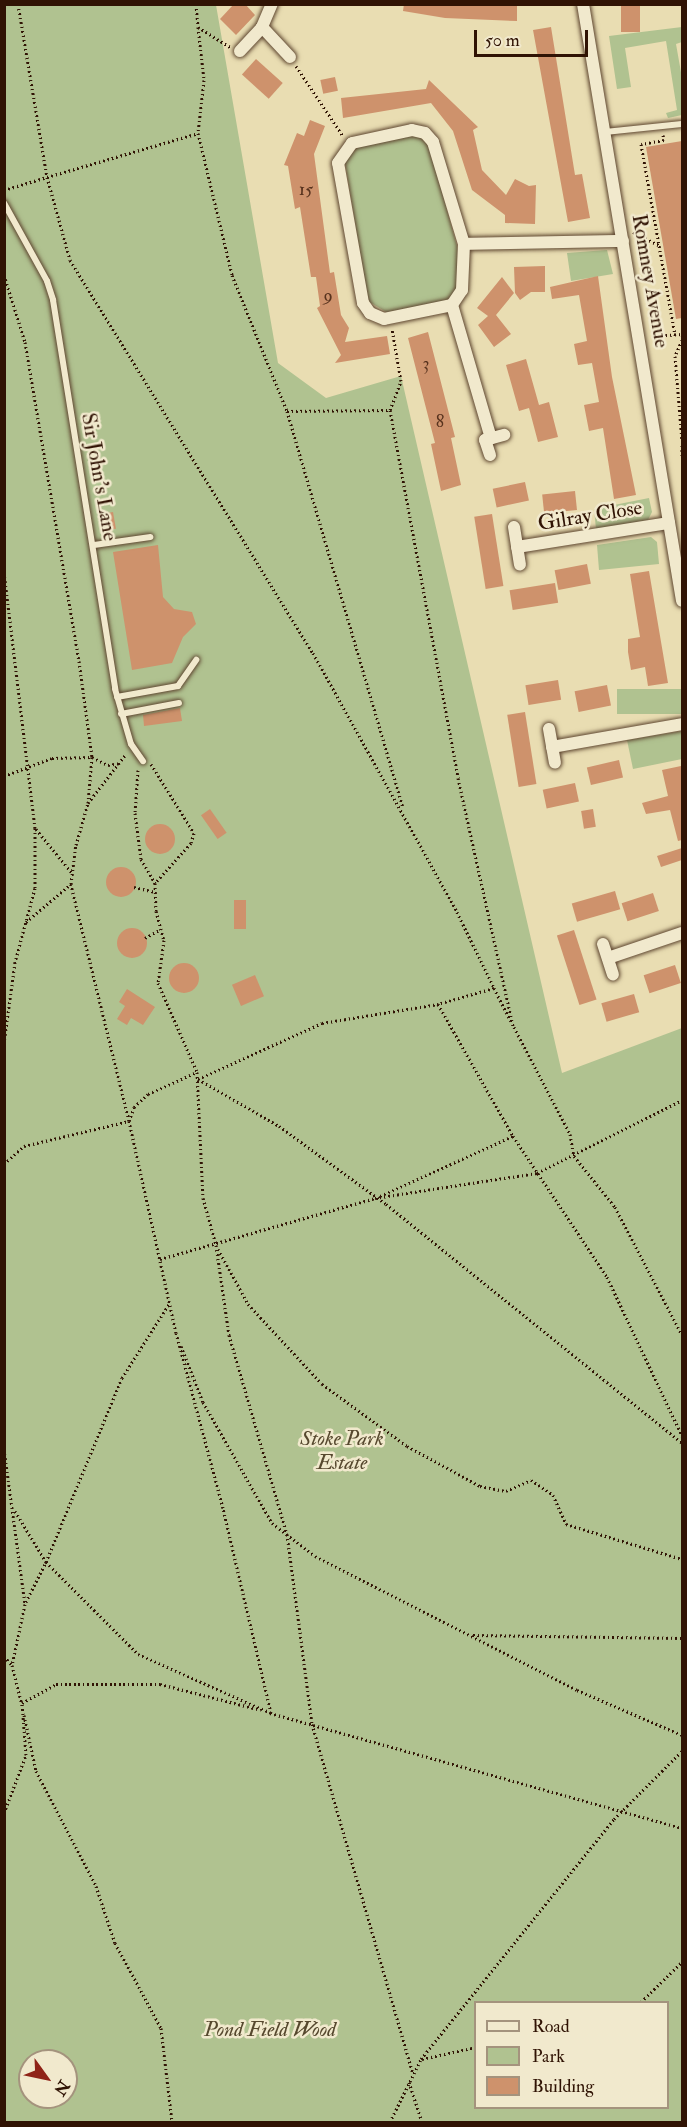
<!DOCTYPE html>
<style>
body{margin:0}
#map{position:relative;width:687px;height:2127px;overflow:hidden;background:#e9ddb2;font-family:"IM FELL Double Pica",serif}
div>[style]{position:absolute}
.green>*{inset:0;background:#b0c290;transform-origin:0 0}
.building>*{inset:0;background:#ce926c;transform-origin:0 0}
.round{border-radius:50%}
.path>*{height:3px;margin-top:-1.5px;transform-origin:0;background:repeating-linear-gradient(90deg,#301304 0 1.5px,transparent 0 4.5px)}
.roads{filter:drop-shadow(0 0 2px #5e4630) drop-shadow(0 0 2px #5e4630)}
.lane>*{height:6px;margin:-3px;padding:0 3px;transform-origin:3px;border-radius:3px;background:#f1e9cd}
.street>*{height:12px;margin:-6px;padding:0 6px;transform-origin:6px;border-radius:6px;background:#f1e9cd}
span{translate:-50% -50%;white-space:nowrap;text-align:center;line-height:1.15;-webkit-text-stroke:5px #f1e9cd;paint-order:stroke}
.number-label{font-size:18px;color:#58331e}
.number-label span{-webkit-text-stroke-width:0}
.street-label{font-size:21px;color:#301304}
.park-label{font-size:21px;color:#56482e;font-style:italic}
.frame{position:absolute;inset:0;border:6px solid #301304;pointer-events:none}
.legend{position:absolute;left:474px;top:2001px;width:195px;height:108px;box-sizing:border-box;background:#f1e9cd;border:2px solid #a4937d;margin:0;padding:8px 10px;list-style:none;font-size:18px;color:#301304}
.legend li{display:flex;align-items:center;gap:12px;height:30px}
.legend b{width:30px;border:2px solid #a4937d}
.north{position:absolute;left:18px;top:2049px;width:60px;height:60px;box-sizing:border-box;background:#f1e9cd;border:2px solid #a4937d;border-radius:50%;rotate:123deg;font-size:16px;font-weight:700;line-height:24px;text-align:center;color:#301304}
.north::after{content:'';display:block;margin:auto;width:21px;height:27px;background:#8f2418;clip-path:polygon(50% 0,100% 100%,50% 72%,0 100%)}
.scale{position:absolute;left:474px;top:30px;width:114px;height:27px;box-sizing:border-box;border:3px solid #301304;border-top:0;padding-left:8px;font-size:18px;line-height:21px;white-space:nowrap;color:#301304;-webkit-text-stroke:4px #f1e9cd;paint-order:stroke}
</style>
<div id="map">
<div class="green">
<div style="clip-path:polygon(evenodd,5px 5px,216px 5px,278px 363px,326px 398px,401px 376px,562px 1073px,682px 1028px,682px 2122px,5px 2122px,5px 5px,476px 2002px,668px 2002px,668px 2108px,476px 2108px,476px 2002px,5px 5px,30px 2061px,66px 2061px,66px 2097px,30px 2097px,30px 2061px)"></div>
<div style="clip-path:polygon(682px 27px,682px 42px,676px 44px,682px 78px,682px 115px,668px 118px,666px 113px,677px 110px,666px 41px,625px 48px,631px 87px,617px 89px,609px 36px)"></div>
<div style="clip-path:polygon(410px 135px,421px 138px,430px 148px,458px 250px,456px 291px,449px 301px,388px 313px,368px 301px,345px 162px,357px 147px)"></div>
<div style="clip-path:polygon(607px 250px,613px 274px,571px 281px,567px 253px)"></div>
<div style="clip-path:polygon(649px 498px,652px 512px,648px 520px,596px 529px,594px 509px)"></div>
<div style="clip-path:polygon(651px 537px,657px 542px,659px 564px,599px 570px,597px 545px)"></div>
<div style="left:682px;top:689px;width:25px;height:65px;rotate:90deg"></div>
<div style="clip-path:polygon(682px 731px,682px 759px,633px 769px,627px 740px)"></div>
</div>
<div class="building">
<div style="clip-path:polygon(234px 4px,245px 4px,255px 15px,236px 35px,220px 19px)"></div>
<div style="clip-path:polygon(404px 4px,517px 4px,517px 21px,445px 18px,403px 11px)"></div>
<div style="left:621px;top:4px;width:19px;height:28px"></div>
<div style="clip-path:polygon(551px 27px,575px 175px,582px 174px,590px 218px,568px 222px,533px 30px)"></div>
<div style="left:256px;top:59px;width:36px;height:21px;rotate:42deg"></div>
<div style="left:335px;top:77px;width:14px;height:15px;rotate:78deg"></div>
<div style="clip-path:polygon(429px 80px,478px 127px,473px 130px,482px 170px,506px 195px,515px 179px,529px 186px,536px 185px,535px 224px,505px 223px,505px 215px,472px 190px,453px 131px,431px 103px,343px 118px,341px 98px,426px 89px)"></div>
<div style="clip-path:polygon(310px 120px,325px 126px,314px 154px,330px 273px,334px 272px,341px 315px,349px 328px,345px 342px,387px 336px,390px 354px,335px 363px,341px 355px,317px 308px,320px 306px,316px 277px,311px 277px,300px 207px,295px 209px,288px 166px,284px 165px,297px 133px,304px 136px)"></div>
<div style="clip-path:polygon(682px 141px,682px 318px,676px 319px,646px 147px)"></div>
<div style="clip-path:polygon(545px 266px,545px 292px,531px 292px,520px 300px,515px 293px,514px 267px)"></div>
<div style="clip-path:polygon(598px 276px,612px 377px,636px 495px,614px 499px,603px 428px,589px 431px,584px 405px,599px 402px,592px 363px,578px 365px,574px 344px,587px 341px,579px 295px,552px 299px,550px 287px)"></div>
<div style="clip-path:polygon(502px 277px,514px 293px,496px 315px,511px 334px,494px 347px,478px 325px,488px 316px,477px 308px)"></div>
<div style="clip-path:polygon(428px 332px,455px 437px,451px 438px,461px 485px,441px 491px,431px 444px,435px 443px,408px 338px)"></div>
<div style="clip-path:polygon(526px 359px,539px 405px,529px 408px,549px 402px,558px 437px,538px 442px,529px 408px,519px 411px,506px 365px)"></div>
<div style="left:525px;top:482px;width:19px;height:33px;rotate:78deg"></div>
<div style="left:575px;top:491px;width:19px;height:33px;rotate:84deg"></div>
<div style="left:113px;top:512px;width:17px;height:12px;rotate:80deg"></div>
<div style="left:492px;top:514px;width:73px;height:18px;rotate:81deg"></div>
<div style="clip-path:polygon(158px 545px,163px 597px,174px 609px,192px 612px,196px 624px,183px 637px,172px 663px,132px 670px,113px 552px)"></div>
<div style="left:587px;top:564px;width:20px;height:33px;rotate:79deg"></div>
<div style="clip-path:polygon(649px 571px,668px 683px,648px 686px,645px 667px,631px 670px,628px 652px,628px 639px,640px 637px,630px 574px)"></div>
<div style="left:555px;top:583px;width:20px;height:46px;rotate:81deg"></div>
<div style="left:558px;top:680px;width:20px;height:33px;rotate:81deg"></div>
<div style="left:607px;top:685px;width:21px;height:33px;rotate:79deg"></div>
<div style="clip-path:polygon(180px 708px,182px 721px,144px 726px,143px 715px)"></div>
<div style="left:525px;top:712px;width:73px;height:18px;rotate:81deg"></div>
<div style="left:619px;top:760px;width:18px;height:33px;rotate:77deg"></div>
<div style="clip-path:polygon(681px 766px,682px 840px,678px 841px,670px 810px,646px 814px,642px 803px,668px 796px,662px 770px)"></div>
<div style="left:575px;top:783px;width:19px;height:33px;rotate:78deg"></div>
<div style="left:210px;top:809px;width:29px;height:11px;rotate:55deg"></div>
<div style="left:593px;top:809px;width:18px;height:12px;rotate:81deg"></div>
<div class="round" style="left:145px;top:824px;width:30px;height:30px"></div>
<div style="clip-path:polygon(682px 848px,682px 860px,661px 867px,657px 856px)"></div>
<div class="round" style="left:106px;top:867px;width:30px;height:30px"></div>
<div style="left:615px;top:891px;width:19px;height:45px;rotate:74deg"></div>
<div style="left:653px;top:893px;width:19px;height:33px;rotate:72deg"></div>
<div style="left:234px;top:900px;width:12px;height:29px"></div>
<div class="round" style="left:117px;top:928px;width:30px;height:30px"></div>
<div style="left:574px;top:930px;width:73px;height:18px;rotate:72deg"></div>
<div class="round" style="left:169px;top:963px;width:30px;height:30px"></div>
<div style="left:675px;top:965px;width:19px;height:33px;rotate:72deg"></div>
<div style="left:255px;top:975px;width:23px;height:25px;rotate:67deg"></div>
<div style="clip-path:polygon(127px 989px,155px 1007px,143px 1025px,131px 1018px,127px 1025px,117px 1019px,125px 1006px,119px 1002px)"></div>
<div style="left:634px;top:994px;width:19px;height:34px;rotate:74deg"></div>
</div>
<div class="path">
<div style="left:18px;top:4px;width:175px;rotate:80.5deg"></div>
<div style="left:47px;top:177px;width:157px;rotate:-16.2deg"></div>
<div style="left:196px;top:4px;width:23px;rotate:85deg"></div>
<div style="left:198px;top:27px;width:38px;rotate:32deg"></div>
<div style="left:198px;top:27px;width:53px;rotate:83.5deg"></div>
<div style="left:204px;top:80px;width:53px;rotate:96.5deg"></div>
<div style="left:198px;top:133px;width:146px;rotate:76.5deg"></div>
<div style="left:232px;top:275px;width:147px;rotate:68deg"></div>
<div style="left:287px;top:411px;width:413px;rotate:73.7deg"></div>
<div style="left:296px;top:66px;width:84px;rotate:56.1deg"></div>
<div style="left:663px;top:135px;width:5px;rotate:79deg"></div>
<div style="left:664px;top:140px;width:23px;rotate:170deg"></div>
<div style="left:641px;top:144px;width:194px;rotate:79.9deg"></div>
<div style="left:4px;top:190px;width:45px;rotate:-16.8deg"></div>
<div style="left:47px;top:177px;width:86px;rotate:74.5deg"></div>
<div style="left:70px;top:260px;width:462px;rotate:58.3deg"></div>
<div style="left:313px;top:653px;width:296px;rotate:60.9deg"></div>
<div style="left:457px;top:912px;width:85px;rotate:64deg"></div>
<div style="left:494px;top:988px;width:58px;rotate:164.1deg"></div>
<div style="left:633px;top:232px;width:29px;rotate:27deg"></div>
<div style="left:4px;top:275px;width:70px;rotate:72.6deg"></div>
<div style="left:25px;top:342px;width:324px;rotate:80.4deg"></div>
<div style="left:79px;top:661px;width:97px;rotate:82.3deg"></div>
<div style="left:92px;top:757px;width:46px;rotate:95deg"></div>
<div style="left:652px;top:336px;width:30px;rotate:-4deg"></div>
<div style="left:682px;top:340px;width:17px;rotate:114deg"></div>
<div style="left:675px;top:356px;width:85px;rotate:85.3deg"></div>
<div style="left:390px;top:410px;width:31px;rotate:-69deg"></div>
<div style="left:401px;top:381px;width:53px;rotate:-99.8deg"></div>
<div style="left:287px;top:411px;width:103px;rotate:-0.6deg"></div>
<div style="left:390px;top:410px;width:374px;rotate:79.5deg"></div>
<div style="left:458px;top:778px;width:254px;rotate:77.5deg"></div>
<div style="left:682px;top:445px;width:12px;rotate:90deg"></div>
<div style="left:4px;top:572px;width:258px;rotate:83.1deg"></div>
<div style="left:35px;top:828px;width:60px;rotate:90deg"></div>
<div style="left:35px;top:888px;width:77px;rotate:105.1deg"></div>
<div style="left:15px;top:962px;width:82px;rotate:97.7deg"></div>
<div style="left:151px;top:764px;width:81px;rotate:58.1deg"></div>
<div style="left:194px;top:833px;width:10px;rotate:107deg"></div>
<div style="left:191px;top:843px;width:54px;rotate:132deg"></div>
<div style="left:138px;top:770px;width:43px;rotate:94deg"></div>
<div style="left:135px;top:813px;width:46px;rotate:82.6deg"></div>
<div style="left:141px;top:859px;width:28px;rotate:60deg"></div>
<div style="left:155px;top:883px;width:28px;rotate:88deg"></div>
<div style="left:156px;top:911px;width:30px;rotate:75deg"></div>
<div style="left:164px;top:940px;width:43px;rotate:97.9deg"></div>
<div style="left:158px;top:983px;width:97px;rotate:66.3deg"></div>
<div style="left:197px;top:1072px;width:126px;rotate:87.3deg"></div>
<div style="left:203px;top:1198px;width:49px;rotate:74.5deg"></div>
<div style="left:216px;top:1245px;width:91px;rotate:81.8deg"></div>
<div style="left:229px;top:1335px;width:207px;rotate:73.8deg"></div>
<div style="left:287px;top:1534px;width:192px;rotate:82.5deg"></div>
<div style="left:312px;top:1724px;width:364px;rotate:73.9deg"></div>
<div style="left:4px;top:776px;width:51px;rotate:-20.6deg"></div>
<div style="left:52px;top:758px;width:40px;rotate:-1.4deg"></div>
<div style="left:92px;top:757px;width:18px;rotate:27deg"></div>
<div style="left:108px;top:765px;width:12px;rotate:-9deg"></div>
<div style="left:36px;top:829px;width:57px;rotate:50.7deg"></div>
<div style="left:134px;top:887px;width:22px;rotate:13deg"></div>
<div style="left:26px;top:922px;width:59px;rotate:-40.2deg"></div>
<div style="left:145px;top:938px;width:18px;rotate:-29deg"></div>
<div style="left:494px;top:988px;width:37px;rotate:63deg"></div>
<div style="left:514px;top:1027px;width:121px;rotate:62.4deg"></div>
<div style="left:570px;top:1134px;width:22px;rotate:80deg"></div>
<div style="left:574px;top:1156px;width:65px;rotate:51.2deg"></div>
<div style="left:615px;top:1207px;width:144px;rotate:62.4deg"></div>
<div style="left:198px;top:1079px;width:136px;rotate:-24.3deg"></div>
<div style="left:322px;top:1023px;width:118px;rotate:-9.3deg"></div>
<div style="left:438px;top:1004px;width:152px;rotate:60.4deg"></div>
<div style="left:513px;top:1136px;width:169px;rotate:56.3deg"></div>
<div style="left:607px;top:1277px;width:176px;rotate:64.7deg"></div>
<div style="left:198px;top:1079px;width:94px;rotate:30.1deg"></div>
<div style="left:279px;top:1126px;width:132px;rotate:36.1deg"></div>
<div style="left:386px;top:1204px;width:380px;rotate:38.9deg"></div>
<div style="left:4px;top:1164px;width:27px;rotate:-42deg"></div>
<div style="left:24px;top:1146px;width:108px;rotate:-13.4deg"></div>
<div style="left:129px;top:1121px;width:244px;rotate:-103.8deg"></div>
<div style="left:71px;top:884px;width:39px;rotate:-83deg"></div>
<div style="left:76px;top:845px;width:44px;rotate:-74.1deg"></div>
<div style="left:88px;top:803px;width:62px;rotate:-52.2deg"></div>
<div style="left:380px;top:1196px;width:146px;rotate:-24.3deg"></div>
<div style="left:218px;top:1249px;width:63px;rotate:61.4deg"></div>
<div style="left:248px;top:1304px;width:109px;rotate:47.2deg"></div>
<div style="left:322px;top:1384px;width:105px;rotate:36.1deg"></div>
<div style="left:407px;top:1446px;width:83px;rotate:28.7deg"></div>
<div style="left:480px;top:1486px;width:26px;rotate:11deg"></div>
<div style="left:506px;top:1491px;width:27px;rotate:-24deg"></div>
<div style="left:531px;top:1480px;width:27px;rotate:34deg"></div>
<div style="left:553px;top:1495px;width:32px;rotate:66deg"></div>
<div style="left:566px;top:1524px;width:121px;rotate:16.8deg"></div>
<div style="left:160px;top:1259px;width:223px;rotate:-15.8deg"></div>
<div style="left:375px;top:1198px;width:164px;rotate:-8.8deg"></div>
<div style="left:537px;top:1173px;width:162px;rotate:-26.7deg"></div>
<div style="left:181px;top:1346px;width:60px;rotate:68.6deg"></div>
<div style="left:203px;top:1402px;width:139px;rotate:60.3deg"></div>
<div style="left:272px;top:1523px;width:54px;rotate:37.5deg"></div>
<div style="left:315px;top:1556px;width:294px;rotate:27.1deg"></div>
<div style="left:577px;top:1690px;width:114px;rotate:23.2deg"></div>
<div style="left:4px;top:1449px;width:156px;rotate:82.3deg"></div>
<div style="left:25px;top:1604px;width:62px;rotate:102deg"></div>
<div style="left:12px;top:1665px;width:41px;rotate:76deg"></div>
<div style="left:15px;top:1511px;width:60px;rotate:58.7deg"></div>
<div style="left:46px;top:1562px;width:130px;rotate:45deg"></div>
<div style="left:138px;top:1654px;width:145px;rotate:23.9deg"></div>
<div style="left:271px;top:1713px;width:211px;rotate:-103.2deg"></div>
<div style="left:223px;top:1508px;width:181px;rotate:-105deg"></div>
<div style="left:176px;top:1333px;width:217px;rotate:-102.5deg"></div>
<div style="left:129px;top:1121px;width:15px;rotate:-70deg"></div>
<div style="left:134px;top:1107px;width:19px;rotate:-43deg"></div>
<div style="left:148px;top:1094px;width:54px;rotate:-24.2deg"></div>
<div style="left:26px;top:1602px;width:45px;rotate:-63.4deg"></div>
<div style="left:46px;top:1562px;width:199px;rotate:-67.6deg"></div>
<div style="left:122px;top:1378px;width:88px;rotate:-57.6deg"></div>
<div style="left:473px;top:1635px;width:209px;rotate:0.8deg"></div>
<div style="left:4px;top:1656px;width:11px;rotate:49deg"></div>
<div style="left:270px;top:1713px;width:428px;rotate:15.6deg"></div>
<div style="left:24px;top:1715px;width:57px;rotate:77.9deg"></div>
<div style="left:36px;top:1771px;width:130px;rotate:62.4deg"></div>
<div style="left:96px;top:1886px;width:60px;rotate:71.6deg"></div>
<div style="left:115px;top:1943px;width:97px;rotate:61.6deg"></div>
<div style="left:161px;top:2028px;width:95px;rotate:83.3deg"></div>
<div style="left:4px;top:1813px;width:62px;rotate:-69.2deg"></div>
<div style="left:26px;top:1755px;width:52px;rotate:-94.4deg"></div>
<div style="left:22px;top:1703px;width:39px;rotate:-29deg"></div>
<div style="left:56px;top:1684px;width:104px"></div>
<div style="left:160px;top:1684px;width:104px;rotate:14.4deg"></div>
<div style="left:641px;top:2002px;width:57px;rotate:-44.3deg"></div>
<div style="left:422px;top:2059px;width:55px;rotate:-12.5deg"></div>
<div style="left:409px;top:2082px;width:42px;rotate:72deg"></div>
<div style="left:390px;top:2122px;width:70px;rotate:-63.8deg"></div>
<div style="left:421px;top:2059px;width:308px;rotate:-51.2deg"></div>
<div style="left:614px;top:1819px;width:96px;rotate:-45deg"></div>
</div>
<div class="roads">
<div class="lane">
<div style="left:605px;top:132px;width:77px;rotate:-5.9deg"></div>
<div style="left:4px;top:203px;width:89px;rotate:61.1deg"></div>
<div style="left:47px;top:281px;width:20px;rotate:72deg"></div>
<div style="left:53px;top:300px;width:394px;rotate:80.9deg"></div>
<div style="left:115px;top:689px;width:57px;rotate:73.8deg"></div>
<div style="left:131px;top:744px;width:21px;rotate:55deg"></div>
<div style="left:94px;top:545px;width:57px;rotate:-8.1deg"></div>
<div style="left:117px;top:697px;width:62px;rotate:-10.2deg"></div>
<div style="left:178px;top:686px;width:32px;rotate:-55deg"></div>
<div style="left:121px;top:714px;width:59px;rotate:-10.7deg"></div>
</div>
<div class="street">
<div style="left:583px;top:4px;width:605px;rotate:80.58deg"></div>
<div style="left:262px;top:27px;width:41px;rotate:47deg"></div>
<div style="left:240px;top:51px;width:33px;rotate:-47deg"></div>
<div style="left:262px;top:27px;width:25px;rotate:-67deg"></div>
<div style="left:412px;top:130px;width:13px;rotate:13deg"></div>
<div style="left:425px;top:133px;width:12px;rotate:48deg"></div>
<div style="left:433px;top:142px;width:107px;rotate:73.1deg"></div>
<div style="left:464px;top:244px;width:46px;rotate:92.5deg"></div>
<div style="left:462px;top:290px;width:18px;rotate:124deg"></div>
<div style="left:452px;top:305px;width:69px;rotate:168.4deg"></div>
<div style="left:384px;top:319px;width:15px;rotate:-157deg"></div>
<div style="left:370px;top:313px;width:12px;rotate:-125deg"></div>
<div style="left:363px;top:303px;width:142px;rotate:-100.1deg"></div>
<div style="left:338px;top:163px;width:24px;rotate:-55deg"></div>
<div style="left:352px;top:143px;width:61px;rotate:-12.2deg"></div>
<div style="left:464px;top:244px;width:159px;rotate:-1.1deg"></div>
<div style="left:452px;top:305px;width:139px;rotate:73.7deg"></div>
<div style="left:490px;top:455px;width:16px;rotate:-108deg"></div>
<div style="left:485px;top:440px;width:20px;rotate:-15deg"></div>
<div style="left:514px;top:527px;width:38px;rotate:81deg"></div>
<div style="left:517px;top:547px;width:154px;rotate:-9deg"></div>
<div style="left:549px;top:729px;width:34px;rotate:80deg"></div>
<div style="left:552px;top:747px;width:132px;rotate:-10deg"></div>
<div style="left:603px;top:944px;width:32px;rotate:72deg"></div>
<div style="left:608px;top:958px;width:78px;rotate:-18.7deg"></div>
</div>
</div>
<div class="number-label">
<span style="left:306px;top:190px">15</span>
<span style="left:328px;top:296px">9</span>
<span style="left:426px;top:364px">3</span>
<span style="left:440px;top:422px">8</span>
</div>
<div class="street-label">
<span style="left:650px;top:281px;rotate:80deg">Romney Avenue</span>
<span style="left:99px;top:477px;rotate:80deg">Sir John's Lane</span>
<span style="left:590px;top:516px;rotate:-9deg">Gilray Close</span>
</div>
<div class="park-label">
<span style="left:342px;top:1451px">Stoke Park<br>Estate</span>
<span style="left:270px;top:2030px">Pond Field Wood</span>
</div>
<div class="frame"></div>
<ul class="legend">
<li><b style="height:8px;background:#f1e9cd"></b>Road</li>
<li><b style="height:16px;background:#b0c290"></b>Park</li>
<li><b style="height:16px;background:#ce926c"></b>Building</li>
</ul>
<div class="north">N</div>
<div class="scale">50 m</div>
</div>
